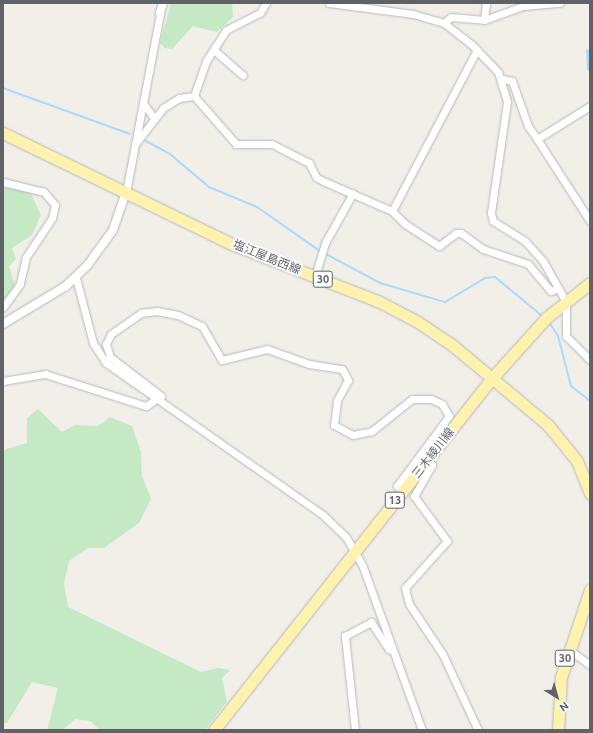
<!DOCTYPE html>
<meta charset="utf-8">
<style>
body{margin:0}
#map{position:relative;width:593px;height:733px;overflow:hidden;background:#f1efe8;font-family:Ubuntu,"Noto Sans JP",sans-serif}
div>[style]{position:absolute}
.green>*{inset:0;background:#c5e8c5}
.water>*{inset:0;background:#aadaff}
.stream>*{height:2px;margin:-1px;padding:0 1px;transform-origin:1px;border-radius:1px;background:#aadaff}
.roads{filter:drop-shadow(0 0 1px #b5b8bc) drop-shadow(0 0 1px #b5b8bc)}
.minor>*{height:7px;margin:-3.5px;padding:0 3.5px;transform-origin:3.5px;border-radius:3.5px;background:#fff}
.tertiary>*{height:8px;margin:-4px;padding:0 4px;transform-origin:4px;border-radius:4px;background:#fff}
.primary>*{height:11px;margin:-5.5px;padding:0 5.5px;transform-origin:5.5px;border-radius:5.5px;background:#fff2af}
span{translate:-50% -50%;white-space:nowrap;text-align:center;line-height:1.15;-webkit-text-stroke:3.5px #fff;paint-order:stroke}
.shield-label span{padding:1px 3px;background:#fff;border:1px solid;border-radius:3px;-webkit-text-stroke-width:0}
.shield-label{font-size:11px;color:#5f6368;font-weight:700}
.street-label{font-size:12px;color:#5f6368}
.frame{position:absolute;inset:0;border:4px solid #5f6368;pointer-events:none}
.north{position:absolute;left:537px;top:677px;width:40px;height:40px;-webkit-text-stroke:3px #fff;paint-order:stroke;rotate:143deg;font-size:11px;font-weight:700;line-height:16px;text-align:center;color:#5f6368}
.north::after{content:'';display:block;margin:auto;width:14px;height:18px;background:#5f6368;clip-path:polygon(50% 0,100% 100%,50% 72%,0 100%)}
</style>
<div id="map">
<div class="green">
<div style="clip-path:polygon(171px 3px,232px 3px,233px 17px,217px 32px,193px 26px,172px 49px,165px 48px,160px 43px)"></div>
<div style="clip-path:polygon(15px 187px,31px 194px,41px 215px,32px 235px,12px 248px,16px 259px,9px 266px,15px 286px,3px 300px,3px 188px)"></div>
<div style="clip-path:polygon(38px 409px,62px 432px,75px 425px,98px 426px,110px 417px,132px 426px,141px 452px,142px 476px,151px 499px,139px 523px,104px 548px,88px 548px,69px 561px,64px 584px,68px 607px,201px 672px,218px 668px,230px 670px,222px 678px,227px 702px,205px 730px,100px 730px,90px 721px,75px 719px,63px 730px,47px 730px,58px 688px,32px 682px,7px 723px,3px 723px,3px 450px,27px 443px,27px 418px)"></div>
</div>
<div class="water">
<div style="clip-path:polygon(586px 49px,590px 50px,590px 74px,587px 69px)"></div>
</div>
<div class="stream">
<div style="left:3px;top:88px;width:135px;rotate:19.9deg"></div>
<div style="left:142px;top:139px;width:32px;rotate:28deg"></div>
<div style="left:170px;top:154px;width:51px;rotate:40.2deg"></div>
<div style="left:209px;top:187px;width:52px;rotate:22.6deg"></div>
<div style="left:257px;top:207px;width:77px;rotate:34.9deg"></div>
<div style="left:324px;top:253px;width:64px;rotate:28.2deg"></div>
<div style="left:380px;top:283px;width:68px;rotate:16.3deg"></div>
<div style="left:445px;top:302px;width:47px;rotate:-31deg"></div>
<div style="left:485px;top:278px;width:10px;rotate:-6deg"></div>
<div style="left:495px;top:277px;width:60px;rotate:39.6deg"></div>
<div style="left:549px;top:322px;width:17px;rotate:57deg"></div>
<div style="left:558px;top:336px;width:52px;rotate:75.4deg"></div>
<div style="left:571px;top:386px;width:24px;rotate:38deg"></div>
</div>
<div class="roads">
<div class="minor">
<div style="left:329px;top:3px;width:85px;rotate:7.5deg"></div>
<div style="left:413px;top:14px;width:32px;rotate:16deg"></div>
<div style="left:444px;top:23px;width:34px;rotate:38deg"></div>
<div style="left:471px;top:44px;width:39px;rotate:46deg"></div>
<div style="left:498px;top:72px;width:31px;rotate:73deg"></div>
<div style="left:507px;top:102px;width:112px;rotate:98.2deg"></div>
<div style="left:491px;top:213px;width:8px;rotate:76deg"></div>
<div style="left:493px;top:221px;width:38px;rotate:32deg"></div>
<div style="left:525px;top:241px;width:27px;rotate:48deg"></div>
<div style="left:543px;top:261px;width:47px;rotate:60.7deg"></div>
<div style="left:566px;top:302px;width:34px;rotate:90deg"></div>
<div style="left:566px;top:336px;width:34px;rotate:45deg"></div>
<div style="left:484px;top:20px;width:17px;rotate:-83deg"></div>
<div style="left:444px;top:23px;width:9px;rotate:-41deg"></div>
<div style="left:451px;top:17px;width:33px;rotate:5deg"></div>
<div style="left:484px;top:20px;width:41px;rotate:-19.7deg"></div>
<div style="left:523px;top:6px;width:37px;rotate:-5deg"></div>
<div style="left:215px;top:51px;width:37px;rotate:41deg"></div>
<div style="left:502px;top:79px;width:10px;rotate:11deg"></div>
<div style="left:512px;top:81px;width:48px;rotate:70.4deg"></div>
<div style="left:528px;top:126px;width:16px;rotate:55deg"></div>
<div style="left:537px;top:139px;width:62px;rotate:-31.9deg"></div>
<div style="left:194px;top:96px;width:37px;rotate:-71deg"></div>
<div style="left:206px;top:61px;width:37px;rotate:-57deg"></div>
<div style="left:226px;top:30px;width:38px;rotate:-27deg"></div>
<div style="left:260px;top:13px;width:12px;rotate:-59deg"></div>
<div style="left:143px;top:103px;width:17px;rotate:54deg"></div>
<div style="left:537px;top:139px;width:98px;rotate:57.1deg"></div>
<div style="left:136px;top:143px;width:44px;rotate:-52.4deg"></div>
<div style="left:163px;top:108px;width:19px;rotate:-32deg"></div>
<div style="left:179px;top:98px;width:15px;rotate:-8deg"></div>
<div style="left:194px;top:96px;width:64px;rotate:48.8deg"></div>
<div style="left:236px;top:144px;width:36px"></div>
<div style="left:272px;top:144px;width:42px;rotate:27.2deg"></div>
<div style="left:309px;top:163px;width:16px;rotate:63deg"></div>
<div style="left:316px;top:177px;width:8px;rotate:30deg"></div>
<div style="left:323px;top:181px;width:75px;rotate:23.5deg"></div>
<div style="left:392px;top:211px;width:18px;rotate:45deg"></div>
<div style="left:405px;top:224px;width:40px;rotate:32.9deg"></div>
<div style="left:439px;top:246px;width:21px;rotate:-37deg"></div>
<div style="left:456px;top:233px;width:5px"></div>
<div style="left:461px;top:233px;width:27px;rotate:36deg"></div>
<div style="left:483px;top:249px;width:47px;rotate:18.4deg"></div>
<div style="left:528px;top:264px;width:35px;rotate:50deg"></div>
<div style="left:551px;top:291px;width:8px;rotate:-23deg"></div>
<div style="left:3px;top:182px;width:42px;rotate:13.7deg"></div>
<div style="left:44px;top:192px;width:17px;rotate:50deg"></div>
<div style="left:55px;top:205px;width:13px;rotate:103deg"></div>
<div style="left:52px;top:218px;width:47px;rotate:123.7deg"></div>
<div style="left:26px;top:257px;width:28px;rotate:103deg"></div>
<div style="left:20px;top:284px;width:29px;rotate:126deg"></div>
<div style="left:126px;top:192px;width:182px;rotate:-79.2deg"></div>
<div style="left:392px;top:211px;width:182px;rotate:-62.2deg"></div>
<div style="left:315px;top:276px;width:34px;rotate:-73deg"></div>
<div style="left:325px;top:243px;width:57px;rotate:-60.8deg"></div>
<div style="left:76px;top:278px;width:67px;rotate:75.3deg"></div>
<div style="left:93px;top:343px;width:24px;rotate:57deg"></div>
<div style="left:106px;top:363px;width:265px;rotate:35deg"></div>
<div style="left:323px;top:515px;width:32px;rotate:44deg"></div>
<div style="left:346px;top:537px;width:34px;rotate:60deg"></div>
<div style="left:363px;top:567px;width:173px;rotate:70.1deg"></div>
<div style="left:3px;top:381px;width:43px;rotate:-9.5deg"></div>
<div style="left:45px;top:374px;width:106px;rotate:17.6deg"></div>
<div style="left:146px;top:406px;width:18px;rotate:-34deg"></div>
<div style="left:161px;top:396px;width:64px;rotate:-142.6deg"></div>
<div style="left:110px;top:357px;width:14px;rotate:-107deg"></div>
<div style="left:106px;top:344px;width:11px;rotate:-63deg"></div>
<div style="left:111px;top:334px;width:37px;rotate:-35deg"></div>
<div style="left:141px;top:313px;width:16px;rotate:-7deg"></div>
<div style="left:157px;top:311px;width:21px;rotate:11deg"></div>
<div style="left:178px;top:315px;width:26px;rotate:25deg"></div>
<div style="left:202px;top:326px;width:39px;rotate:60deg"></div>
<div style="left:222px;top:360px;width:46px;rotate:-13.7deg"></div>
<div style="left:267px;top:349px;width:45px;rotate:19.7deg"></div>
<div style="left:309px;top:364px;width:33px;rotate:9deg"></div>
<div style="left:342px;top:369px;width:13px;rotate:61deg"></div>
<div style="left:348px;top:380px;width:24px;rotate:118deg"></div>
<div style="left:337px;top:401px;width:24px;rotate:97deg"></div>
<div style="left:334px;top:425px;width:21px;rotate:28deg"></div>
<div style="left:353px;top:435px;width:19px;rotate:-12deg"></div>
<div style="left:372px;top:431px;width:51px;rotate:-38.7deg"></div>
<div style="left:412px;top:399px;width:19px"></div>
<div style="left:431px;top:399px;width:12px;rotate:24deg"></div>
<div style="left:442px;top:404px;width:14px;rotate:60deg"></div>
<div style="left:449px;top:416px;width:87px;rotate:126.6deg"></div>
<div style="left:397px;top:486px;width:8px;rotate:40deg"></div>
<div style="left:428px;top:460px;width:6px;rotate:51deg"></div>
<div style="left:432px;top:465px;width:36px;rotate:120deg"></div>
<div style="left:414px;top:496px;width:56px;rotate:53.7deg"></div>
<div style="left:447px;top:541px;width:63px;rotate:131.8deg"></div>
<div style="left:405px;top:588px;width:16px;rotate:76deg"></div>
<div style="left:409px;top:604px;width:61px;rotate:56.3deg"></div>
<div style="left:443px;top:655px;width:83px;rotate:65deg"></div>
<div style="left:568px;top:649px;width:27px;rotate:36deg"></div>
<div style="left:355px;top:730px;width:95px;rotate:-96.1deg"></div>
<div style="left:345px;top:636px;width:30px;rotate:-28deg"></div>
<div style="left:371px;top:622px;width:33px;rotate:57deg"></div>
</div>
<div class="tertiary">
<div style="left:160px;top:13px;width:10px;rotate:-73deg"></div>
<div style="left:3px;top:324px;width:74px;rotate:-31.1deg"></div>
<div style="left:66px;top:286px;width:29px;rotate:-44deg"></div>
<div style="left:87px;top:266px;width:44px;rotate:-54.2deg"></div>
<div style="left:113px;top:230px;width:40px;rotate:-71.1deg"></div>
</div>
<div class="primary">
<div style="left:3px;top:133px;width:257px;rotate:25.9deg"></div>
<div style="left:234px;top:245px;width:155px;rotate:21.3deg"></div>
<div style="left:378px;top:301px;width:45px;rotate:27.7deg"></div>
<div style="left:418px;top:322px;width:40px;rotate:34deg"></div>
<div style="left:451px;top:344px;width:126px;rotate:39.9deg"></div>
<div style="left:548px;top:425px;width:46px;rotate:51.1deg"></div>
<div style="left:577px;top:461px;width:35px;rotate:68deg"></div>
<div style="left:214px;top:730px;width:449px;rotate:-51.7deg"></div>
<div style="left:492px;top:378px;width:81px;rotate:-48deg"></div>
<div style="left:546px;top:318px;width:56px;rotate:-38.5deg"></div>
<div style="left:558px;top:730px;width:53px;rotate:-86.8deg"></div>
<div style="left:561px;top:677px;width:92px;rotate:-71.6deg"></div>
</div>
</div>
<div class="shield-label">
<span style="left:323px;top:279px">30</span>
<span style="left:395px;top:500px">13</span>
<span style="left:565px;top:658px">30</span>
</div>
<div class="street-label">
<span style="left:267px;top:257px;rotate:22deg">塩江屋島西線</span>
<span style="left:433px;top:453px;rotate:-52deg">三木綾川線</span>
</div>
<div class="frame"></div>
<div class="north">N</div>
</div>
